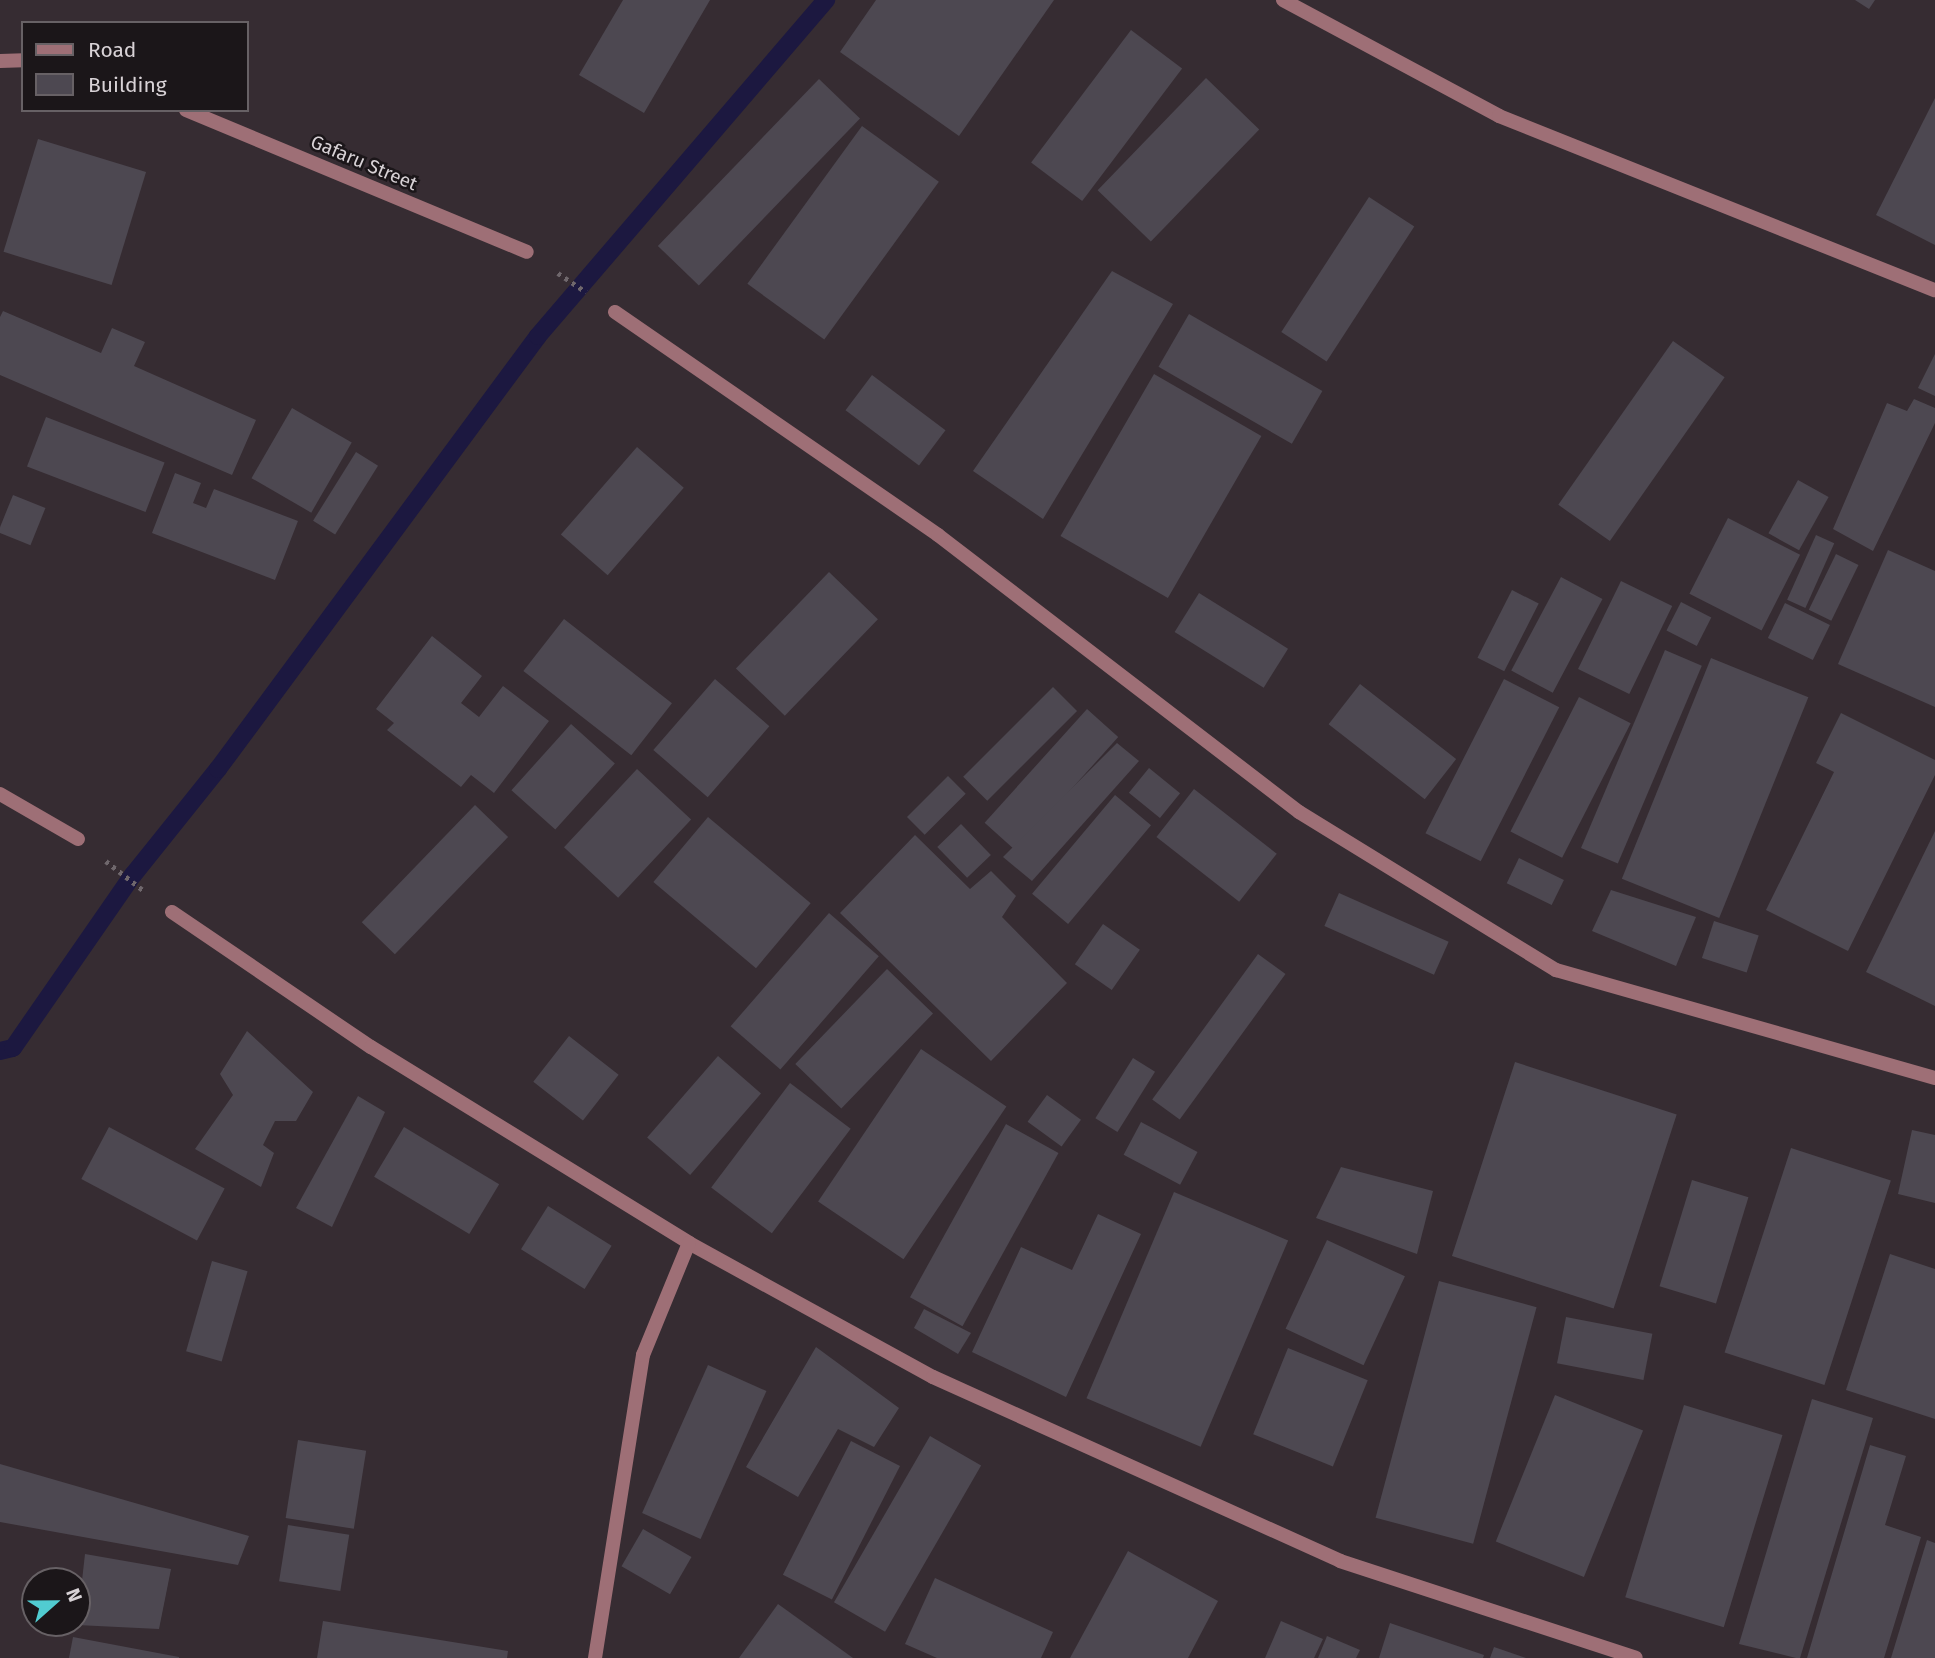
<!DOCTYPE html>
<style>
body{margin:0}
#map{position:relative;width:1935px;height:1658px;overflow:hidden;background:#362c32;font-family:"Fira Sans",sans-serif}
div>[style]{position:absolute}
.stream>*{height:18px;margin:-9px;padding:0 9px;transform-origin:9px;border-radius:9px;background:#1c1840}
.building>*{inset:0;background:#4d4851;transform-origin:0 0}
.path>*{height:4.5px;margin-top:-2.25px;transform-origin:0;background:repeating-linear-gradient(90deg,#6f676c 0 3.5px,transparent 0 8.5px)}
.minor>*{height:14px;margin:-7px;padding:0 7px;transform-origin:7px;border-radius:7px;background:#9e6f76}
span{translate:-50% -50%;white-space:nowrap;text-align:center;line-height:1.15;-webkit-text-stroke:5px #1b1619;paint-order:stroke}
.street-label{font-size:19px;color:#d8d2d6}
.legend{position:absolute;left:21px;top:21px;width:228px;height:91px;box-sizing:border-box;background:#1b1619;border:2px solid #676165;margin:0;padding:9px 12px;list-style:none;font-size:21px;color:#d8d2d6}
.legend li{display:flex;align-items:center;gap:14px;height:35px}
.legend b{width:35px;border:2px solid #676165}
.north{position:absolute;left:21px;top:1567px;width:70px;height:70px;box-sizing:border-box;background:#1b1619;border:2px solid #676165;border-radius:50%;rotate:69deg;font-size:19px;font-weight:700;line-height:28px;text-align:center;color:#d8d2d6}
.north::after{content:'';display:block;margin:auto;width:24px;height:32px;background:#51ccd1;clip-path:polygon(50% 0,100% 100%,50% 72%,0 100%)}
</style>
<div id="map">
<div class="stream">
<div style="left:0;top:1051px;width:13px;rotate:-13deg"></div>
<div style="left:13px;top:1048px;width:211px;rotate:-55.3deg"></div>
<div style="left:133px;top:875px;width:136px;rotate:-51.3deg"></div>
<div style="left:218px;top:769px;width:538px;rotate:-53.53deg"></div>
<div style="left:538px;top:336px;width:443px;rotate:-49.4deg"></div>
</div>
<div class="building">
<div style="clip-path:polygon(623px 0,710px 0,644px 113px,579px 75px)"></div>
<div style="clip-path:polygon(876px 0,1054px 0,959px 136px,840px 52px)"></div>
<div style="clip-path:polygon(1855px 0,1875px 0,1869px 9px)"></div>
<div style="left:1131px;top:30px;width:64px;height:166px;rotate:37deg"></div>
<div style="left:1206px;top:78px;width:74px;height:156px;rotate:44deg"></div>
<div style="left:819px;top:79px;width:57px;height:232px;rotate:44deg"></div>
<div style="clip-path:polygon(1935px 98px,1935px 245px,1876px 215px)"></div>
<div style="left:862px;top:126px;width:95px;height:195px;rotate:36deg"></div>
<div style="left:38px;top:139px;width:113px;height:118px;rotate:17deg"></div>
<div style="left:1369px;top:197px;width:54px;height:161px;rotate:33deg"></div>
<div style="clip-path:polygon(1112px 271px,1173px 304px,1043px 519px,973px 471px)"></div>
<div style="clip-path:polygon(3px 311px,101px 353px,112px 328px,145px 342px,134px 366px,256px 420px,232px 475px,0 375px,0 317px)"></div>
<div style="left:1189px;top:314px;width:154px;height:61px;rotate:30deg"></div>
<div style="left:1673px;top:341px;width:63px;height:200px;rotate:35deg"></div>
<div style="clip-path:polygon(1935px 354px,1935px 396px,1918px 388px)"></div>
<div style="left:1154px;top:374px;width:124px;height:187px;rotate:30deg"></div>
<div style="left:872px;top:375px;width:92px;height:44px;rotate:37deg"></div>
<div style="clip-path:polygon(1914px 399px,1935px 408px,1935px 423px,1873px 551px,1833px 529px,1887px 403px,1907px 411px)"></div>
<div style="left:292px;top:408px;width:69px;height:81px;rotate:30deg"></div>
<div style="left:46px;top:417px;width:127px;height:53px;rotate:21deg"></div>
<div style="left:637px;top:447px;width:62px;height:116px;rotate:41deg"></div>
<div style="left:356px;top:452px;width:26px;height:81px;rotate:32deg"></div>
<div style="clip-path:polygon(175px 473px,201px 483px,193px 503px,206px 508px,214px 489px,298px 521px,275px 580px,152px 533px)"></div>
<div style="left:1798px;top:480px;width:35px;height:61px;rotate:29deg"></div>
<div style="left:13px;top:495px;width:35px;height:40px;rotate:22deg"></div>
<div style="left:1728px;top:518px;width:81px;height:85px;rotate:27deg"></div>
<div style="left:1816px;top:535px;width:20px;height:71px;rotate:24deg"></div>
<div style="clip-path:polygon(1888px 550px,1935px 571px,1935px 707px,1838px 664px)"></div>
<div style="left:1836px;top:554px;width:25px;height:62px;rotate:26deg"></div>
<div style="left:829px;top:572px;width:68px;height:134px;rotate:44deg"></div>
<div style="left:1561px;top:577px;width:47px;height:106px;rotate:28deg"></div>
<div style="left:1621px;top:581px;width:57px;height:98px;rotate:26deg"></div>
<div style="left:1512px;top:590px;width:30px;height:76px;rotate:27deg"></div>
<div style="left:1199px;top:593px;width:105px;height:46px;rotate:32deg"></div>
<div style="left:1681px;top:602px;width:34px;height:32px;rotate:27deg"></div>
<div style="left:1785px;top:603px;width:50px;height:39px;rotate:26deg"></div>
<div style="left:564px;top:619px;width:137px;height:66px;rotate:38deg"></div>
<div style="clip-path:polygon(432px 636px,482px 676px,461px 703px,479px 717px,503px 686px,549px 721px,494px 793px,471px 775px,461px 787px,387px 730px,394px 723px,376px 709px)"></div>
<div style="left:1665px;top:650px;width:40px;height:215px;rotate:23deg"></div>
<div style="left:1711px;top:658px;width:105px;height:238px;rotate:22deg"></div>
<div style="left:715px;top:679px;width:72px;height:94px;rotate:41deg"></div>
<div style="left:1504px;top:679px;width:62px;height:173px;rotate:27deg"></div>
<div style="left:1360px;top:684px;width:122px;height:51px;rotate:38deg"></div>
<div style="left:1053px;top:687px;width:34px;height:127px;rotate:45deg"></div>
<div style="left:1579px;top:697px;width:58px;height:151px;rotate:27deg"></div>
<div style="left:1087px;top:709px;width:42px;height:153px;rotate:42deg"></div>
<div style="clip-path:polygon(1841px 713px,1935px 760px,1935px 775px,1848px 951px,1766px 910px,1834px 772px,1816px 763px)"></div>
<div style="left:571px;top:724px;width:59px;height:89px;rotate:42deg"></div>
<div style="clip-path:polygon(1117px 743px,1139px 761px,1032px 881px,1003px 857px)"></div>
<div style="left:1149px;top:768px;width:40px;height:32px;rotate:39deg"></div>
<div style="left:637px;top:769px;width:74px;height:107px;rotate:43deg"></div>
<div style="left:948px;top:776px;width:25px;height:58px;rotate:45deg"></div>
<div style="left:1194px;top:789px;width:105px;height:61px;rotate:38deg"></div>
<div style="left:1115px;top:795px;width:47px;height:129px;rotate:40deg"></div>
<div style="left:475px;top:805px;width:46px;height:163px;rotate:44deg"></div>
<div style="left:708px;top:817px;width:134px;height:85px;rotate:40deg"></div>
<div style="left:961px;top:824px;width:43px;height:33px;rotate:46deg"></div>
<div style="clip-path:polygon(1935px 831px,1935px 1006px,1866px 972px)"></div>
<div style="clip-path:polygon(915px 835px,970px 889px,991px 871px,1016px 896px,1002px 917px,1067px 983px,991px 1061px,840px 913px)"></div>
<div style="left:1519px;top:858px;width:50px;height:28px;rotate:26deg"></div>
<div style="clip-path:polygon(1611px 890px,1696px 917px,1676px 966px,1592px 931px)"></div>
<div style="left:1339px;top:893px;width:120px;height:36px;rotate:24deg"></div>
<div style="left:829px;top:913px;width:66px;height:150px;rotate:41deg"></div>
<div style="left:1714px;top:921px;width:47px;height:39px;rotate:18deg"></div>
<div style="left:1103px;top:924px;width:45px;height:49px;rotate:35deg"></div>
<div style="left:1258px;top:954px;width:34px;height:180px;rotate:36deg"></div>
<div style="left:887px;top:969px;width:64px;height:132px;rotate:44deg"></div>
<div style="clip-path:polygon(247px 1031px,313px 1092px,296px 1121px,275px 1121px,263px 1145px,274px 1153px,261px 1187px,195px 1149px,233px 1095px,220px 1074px)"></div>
<div style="left:569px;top:1036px;width:63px;height:58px;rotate:38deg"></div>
<div style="left:921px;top:1049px;width:103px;height:184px;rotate:34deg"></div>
<div style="left:718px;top:1056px;width:57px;height:108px;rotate:41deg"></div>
<div style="left:1133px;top:1058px;width:26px;height:71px;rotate:32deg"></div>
<div style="left:1515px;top:1062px;width:170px;height:204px;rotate:18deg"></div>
<div style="left:790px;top:1083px;width:76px;height:131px;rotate:37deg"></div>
<div style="left:1047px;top:1095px;width:42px;height:33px;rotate:36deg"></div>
<div style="clip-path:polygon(358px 1096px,385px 1112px,332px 1227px,296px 1208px)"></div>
<div style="left:1141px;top:1122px;width:64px;height:37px;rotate:28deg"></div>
<div style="left:1006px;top:1124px;width:60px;height:198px;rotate:29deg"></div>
<div style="left:109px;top:1127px;width:131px;height:59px;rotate:28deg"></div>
<div style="left:404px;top:1127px;width:111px;height:58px;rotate:31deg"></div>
<div style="clip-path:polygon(1912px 1130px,1935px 1135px,1935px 1203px,1898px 1194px)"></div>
<div style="left:1791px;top:1148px;width:105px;height:215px;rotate:18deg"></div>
<div style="clip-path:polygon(1341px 1167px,1433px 1191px,1417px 1254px,1316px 1218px)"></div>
<div style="left:1692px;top:1180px;width:59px;height:111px;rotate:17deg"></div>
<div style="left:1174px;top:1192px;width:124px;height:224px;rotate:23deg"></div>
<div style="left:548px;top:1206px;width:75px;height:51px;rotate:32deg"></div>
<div style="clip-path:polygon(1098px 1214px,1141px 1234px,1066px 1397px,972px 1352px,1021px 1247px,1072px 1270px)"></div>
<div style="left:1327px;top:1240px;width:86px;height:98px;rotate:25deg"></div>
<div style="clip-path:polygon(1890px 1254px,1935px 1269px,1935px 1419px,1846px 1390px)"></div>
<div style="left:212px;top:1261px;width:37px;height:94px;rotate:16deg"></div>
<div style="left:1439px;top:1281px;width:101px;height:245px;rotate:15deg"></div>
<div style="clip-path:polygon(924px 1309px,971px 1333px,958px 1354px,914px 1328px)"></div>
<div style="left:1566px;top:1317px;width:88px;height:47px;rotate:11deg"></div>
<div style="clip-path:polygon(816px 1347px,899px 1408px,874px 1447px,838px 1429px,798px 1497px,746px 1467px)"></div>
<div style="left:1288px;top:1348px;width:86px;height:93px;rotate:22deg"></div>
<div style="left:708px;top:1365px;width:64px;height:162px;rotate:24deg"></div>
<div style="left:1555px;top:1395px;width:95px;height:158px;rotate:22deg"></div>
<div style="clip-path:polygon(1812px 1399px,1873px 1418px,1800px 1658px,1796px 1658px,1739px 1644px)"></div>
<div style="left:1684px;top:1405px;width:103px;height:201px;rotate:17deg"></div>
<div style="left:930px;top:1436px;width:59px;height:192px;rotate:30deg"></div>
<div style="left:298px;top:1440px;width:69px;height:79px;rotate:9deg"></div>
<div style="left:851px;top:1441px;width:55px;height:150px;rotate:27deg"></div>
<div style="clip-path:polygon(1870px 1445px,1906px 1456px,1885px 1525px,1921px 1537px,1884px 1658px,1807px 1658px)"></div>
<div style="clip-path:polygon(0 1464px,249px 1536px,238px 1565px,0 1522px)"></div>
<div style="left:288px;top:1525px;width:62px;height:57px;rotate:9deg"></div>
<div style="left:643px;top:1529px;width:56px;height:43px;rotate:30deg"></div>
<div style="clip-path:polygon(1927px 1540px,1935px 1543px,1935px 1658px,1891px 1658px)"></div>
<div style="clip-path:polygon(1128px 1551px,1218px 1601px,1188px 1658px,1070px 1658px)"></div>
<div style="clip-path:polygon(85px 1554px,171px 1569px,159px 1629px,77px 1625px)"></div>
<div style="clip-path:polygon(935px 1578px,1053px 1632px,1041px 1658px,937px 1658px,905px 1644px)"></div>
<div style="clip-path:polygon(778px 1604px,853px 1658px,739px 1658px)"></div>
<div style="clip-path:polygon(323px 1621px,508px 1651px,507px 1658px,317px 1658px)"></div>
<div style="clip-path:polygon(1281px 1621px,1323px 1639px,1314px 1658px,1265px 1658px)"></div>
<div style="clip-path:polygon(1390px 1623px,1484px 1655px,1483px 1658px,1379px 1658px)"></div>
<div style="clip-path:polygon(1327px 1636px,1360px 1650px,1356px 1658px,1318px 1658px)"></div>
<div style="clip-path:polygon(73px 1637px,179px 1657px,179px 1658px,69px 1658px)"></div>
<div style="clip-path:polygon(1494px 1647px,1526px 1658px,1490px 1658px)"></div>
</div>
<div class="path">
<div style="left:558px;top:273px;width:34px;rotate:34deg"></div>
<div style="left:106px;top:861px;width:47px;rotate:38.1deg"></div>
</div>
<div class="minor">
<div style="left:1283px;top:0;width:245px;rotate:28.2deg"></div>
<div style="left:1499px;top:116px;width:469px;rotate:21.8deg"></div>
<div style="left:0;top:61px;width:23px;rotate:-2deg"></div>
<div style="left:186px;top:110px;width:369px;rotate:22.6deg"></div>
<div style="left:615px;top:312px;width:393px;rotate:34.6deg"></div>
<div style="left:938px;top:535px;width:455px;rotate:37.5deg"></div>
<div style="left:1299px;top:812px;width:302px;rotate:31.6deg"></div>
<div style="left:1556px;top:970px;width:394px;rotate:15.9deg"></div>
<div style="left:0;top:794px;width:90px;rotate:30deg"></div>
<div style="left:172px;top:912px;width:240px;rotate:34.2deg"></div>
<div style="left:371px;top:1047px;width:374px;rotate:31.6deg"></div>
<div style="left:689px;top:1243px;width:278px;rotate:28.8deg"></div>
<div style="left:933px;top:1377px;width:447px;rotate:24.3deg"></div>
<div style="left:1340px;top:1561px;width:311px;rotate:18.1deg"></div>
<div style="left:595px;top:1658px;width:307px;rotate:-81deg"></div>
<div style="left:643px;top:1355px;width:121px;rotate:-67.7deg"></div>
</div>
<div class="street-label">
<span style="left:364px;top:163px;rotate:23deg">Gafaru Street</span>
</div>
<ul class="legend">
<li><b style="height:9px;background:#9e6f76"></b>Road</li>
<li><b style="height:19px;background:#4d4851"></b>Building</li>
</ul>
<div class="north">N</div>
</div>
